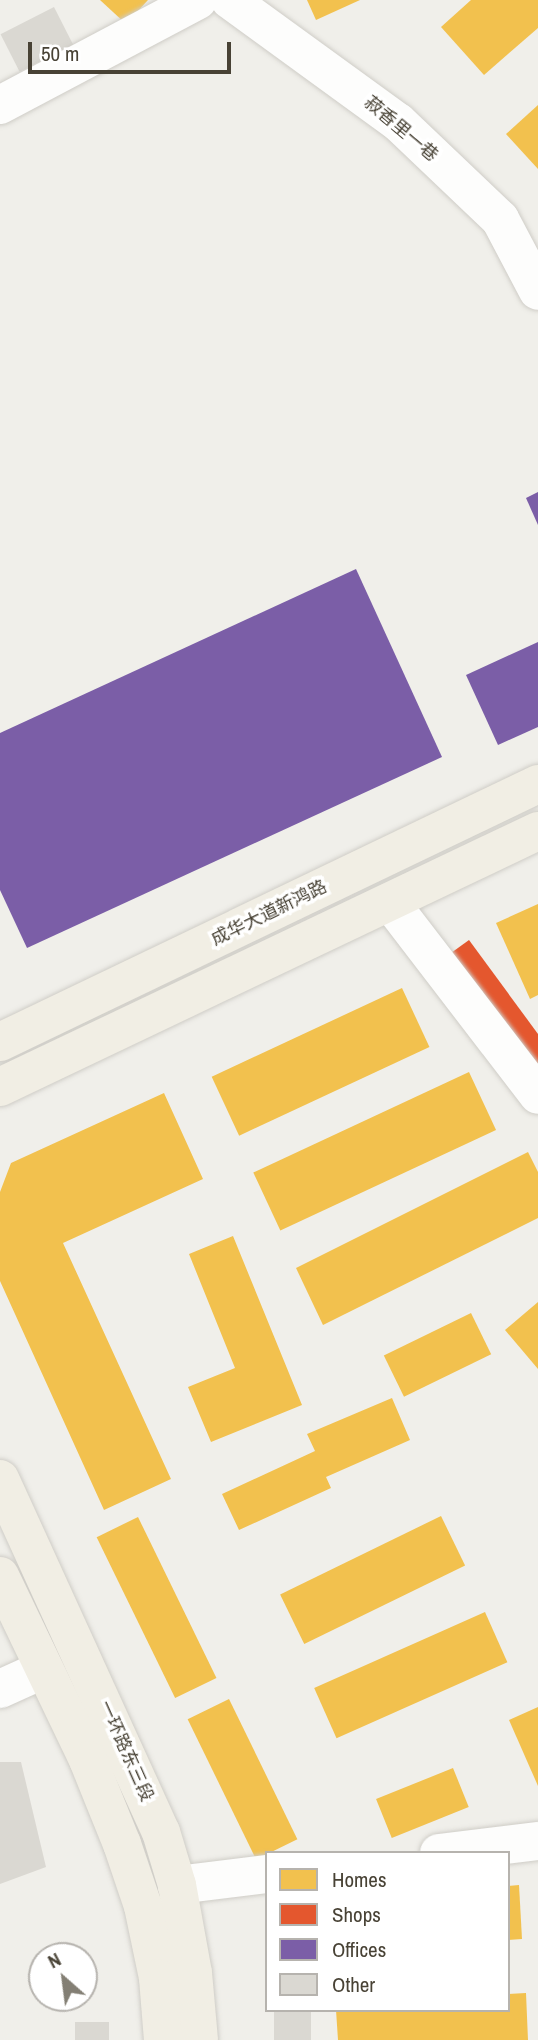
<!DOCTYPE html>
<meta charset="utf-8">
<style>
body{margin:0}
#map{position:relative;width:538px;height:2040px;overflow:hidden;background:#f0efea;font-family:"Archivo Narrow","Noto Sans SC",sans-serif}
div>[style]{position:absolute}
.homes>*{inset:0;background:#f2c14e;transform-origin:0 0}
.shops>*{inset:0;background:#e4572e}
.offices>*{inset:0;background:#7b5ea7}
.building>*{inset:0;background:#dad8d2;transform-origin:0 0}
.roads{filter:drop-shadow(0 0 2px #cfcdc7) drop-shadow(0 0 2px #cfcdc7)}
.minor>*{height:38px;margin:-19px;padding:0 19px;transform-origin:19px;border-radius:19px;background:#fdfdfc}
.major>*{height:38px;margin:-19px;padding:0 19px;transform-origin:19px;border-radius:19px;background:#f1eee4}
span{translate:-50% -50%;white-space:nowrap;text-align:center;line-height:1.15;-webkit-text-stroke:7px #fff;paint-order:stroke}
.street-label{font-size:18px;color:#484235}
.legend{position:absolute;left:265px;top:1851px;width:245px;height:161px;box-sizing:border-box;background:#fff;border:2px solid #b6b3ae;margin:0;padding:9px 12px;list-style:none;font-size:21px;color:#484235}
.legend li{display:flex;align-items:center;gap:14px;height:35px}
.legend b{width:35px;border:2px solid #b6b3ae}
.north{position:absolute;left:28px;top:1942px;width:70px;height:70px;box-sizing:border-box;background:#fff;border:2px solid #b6b3ae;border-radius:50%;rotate:332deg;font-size:19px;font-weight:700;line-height:28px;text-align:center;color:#484235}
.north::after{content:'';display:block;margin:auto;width:24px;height:32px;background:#837f74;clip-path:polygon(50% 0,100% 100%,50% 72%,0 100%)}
.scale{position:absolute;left:28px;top:42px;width:203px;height:32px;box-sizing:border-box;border:4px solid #484235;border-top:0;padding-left:9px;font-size:21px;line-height:24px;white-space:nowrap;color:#484235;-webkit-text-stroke:5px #fff;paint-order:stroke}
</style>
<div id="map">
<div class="homes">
<div style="clip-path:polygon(100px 0,148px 0,126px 24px)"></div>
<div style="clip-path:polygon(307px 0,360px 0,316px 20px)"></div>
<div style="clip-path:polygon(471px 0,538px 0,538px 28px,484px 75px,441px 27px)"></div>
<div style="clip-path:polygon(538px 105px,538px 169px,506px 134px)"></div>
<div style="clip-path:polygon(538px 904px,538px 995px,530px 999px,496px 923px)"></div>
<div style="left:402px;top:988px;width:65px;height:210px;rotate:65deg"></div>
<div style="left:469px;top:1072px;width:64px;height:238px;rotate:65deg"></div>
<div style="clip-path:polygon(164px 1093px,203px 1179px,63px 1243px,171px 1479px,104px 1510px,0 1281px,0 1192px,11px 1163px)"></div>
<div style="clip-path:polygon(528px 1152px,538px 1172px,538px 1218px,323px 1325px,296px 1268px)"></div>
<div style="clip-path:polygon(233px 1236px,302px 1405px,211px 1442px,188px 1387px,235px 1368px,189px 1254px)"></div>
<div style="clip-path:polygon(538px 1302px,538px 1369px,505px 1330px)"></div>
<div style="left:471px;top:1313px;width:46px;height:97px;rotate:64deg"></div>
<div style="clip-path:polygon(392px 1398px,410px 1440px,326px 1477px,331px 1488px,239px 1530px,222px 1494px,315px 1451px,307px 1434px)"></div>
<div style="left:441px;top:1516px;width:55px;height:179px;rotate:64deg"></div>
<div style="left:138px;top:1517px;width:179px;height:46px;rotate:64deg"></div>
<div style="left:485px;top:1612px;width:55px;height:187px;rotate:66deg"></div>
<div style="left:229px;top:1699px;width:156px;height:46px;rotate:64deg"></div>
<div style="clip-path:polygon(538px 1707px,538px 1786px,509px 1720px)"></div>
<div style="left:453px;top:1768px;width:42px;height:83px;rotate:68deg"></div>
<div style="clip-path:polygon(519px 1885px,522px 1939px,508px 1940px,508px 1886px)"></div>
<div style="clip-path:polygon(526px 1993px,528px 2040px,338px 2040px,336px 2010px,508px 2010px,508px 1994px)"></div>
</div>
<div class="shops">
<div style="clip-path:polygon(469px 940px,538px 1034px,538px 1073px,451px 953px)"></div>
</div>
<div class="offices">
<div style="clip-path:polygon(538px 492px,538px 525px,526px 498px)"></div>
<div style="clip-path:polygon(356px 569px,442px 757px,27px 948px,0 890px,0 733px)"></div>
<div style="clip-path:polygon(538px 642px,538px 727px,498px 745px,466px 675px)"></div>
</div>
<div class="building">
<div style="left:54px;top:7px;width:42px;height:60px;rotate:63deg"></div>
<div style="clip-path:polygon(0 1762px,21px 1762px,46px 1867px,0 1884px)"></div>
<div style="left:274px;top:2010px;width:37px;height:30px"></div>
<div style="left:75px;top:2022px;width:34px;height:18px"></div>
</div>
<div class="roads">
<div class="minor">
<div style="left:230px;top:0;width:208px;rotate:36deg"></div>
<div style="left:398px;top:122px;width:141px;rotate:43.6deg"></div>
<div style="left:500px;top:219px;width:81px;rotate:62.2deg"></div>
<div style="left:0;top:105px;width:224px;rotate:-27.9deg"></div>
<div style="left:390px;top:902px;width:243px;rotate:52.5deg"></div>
<div style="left:0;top:1689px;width:48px;rotate:-24.4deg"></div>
<div style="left:439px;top:1853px;width:100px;rotate:-6.9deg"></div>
<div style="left:177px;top:1885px;width:91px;rotate:-7deg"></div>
</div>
<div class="major">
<div style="left:0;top:1042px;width:597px;rotate:-25.62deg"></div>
<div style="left:0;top:1087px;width:596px;rotate:-25.45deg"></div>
<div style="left:0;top:1479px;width:388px;rotate:65.5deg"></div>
<div style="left:161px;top:1832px;width:55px;rotate:73.2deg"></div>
<div style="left:177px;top:1885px;width:89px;rotate:79.7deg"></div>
<div style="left:193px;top:1973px;width:67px;rotate:84.9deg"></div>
<div style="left:0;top:1576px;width:204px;rotate:64.4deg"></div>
<div style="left:88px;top:1760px;width:91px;rotate:68deg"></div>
<div style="left:122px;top:1844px;width:65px;rotate:71.3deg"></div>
<div style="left:143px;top:1906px;width:74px;rotate:78.2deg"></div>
<div style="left:158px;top:1978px;width:62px;rotate:85.4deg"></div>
</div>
</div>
<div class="street-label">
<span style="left:401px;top:129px;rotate:40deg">菽香里一巷</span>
<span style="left:269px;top:913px;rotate:-26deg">成华大道新鸿路</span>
<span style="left:126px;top:1751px;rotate:66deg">一环路东三段</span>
</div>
<ul class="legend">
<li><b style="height:19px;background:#f2c14e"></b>Homes</li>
<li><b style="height:19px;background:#e4572e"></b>Shops</li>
<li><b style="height:19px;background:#7b5ea7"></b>Offices</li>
<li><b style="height:19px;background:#dad8d2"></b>Other</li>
</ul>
<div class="north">N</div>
<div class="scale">50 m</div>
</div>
